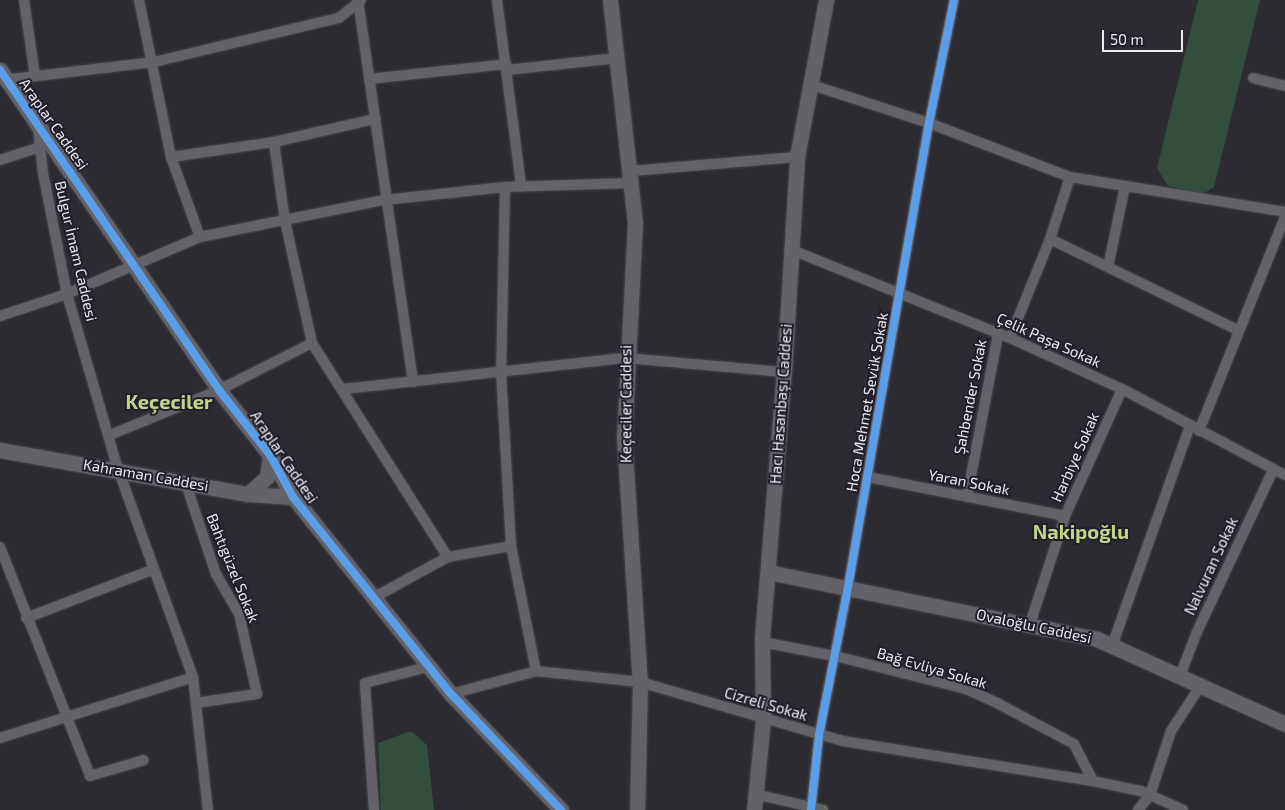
<!DOCTYPE html>
<meta charset="utf-8">
<style>
body{margin:0}
#map{position:relative;width:1285px;height:810px;overflow:hidden;background:#2c2b32;font-family:"Exo 2",sans-serif}
div>[style]{position:absolute}
.green>*{inset:0;background:#334e3c}
.roads{filter:drop-shadow(0 0 1px #48474d) drop-shadow(0 0 1px #48474d)}
.street>*{height:10px;margin:-5px;padding:0 5px;transform-origin:5px;border-radius:5px;background:#636268}
.secondary>*{height:15px;margin:-7.5px;padding:0 7.5px;transform-origin:7.5px;border-radius:7.5px;background:#636268}
.cycleway>*{height:8px;margin:-4px;padding:0 4px;transform-origin:4px;border-radius:4px;background:#5a9eea}
span{translate:-50% -50%;white-space:nowrap;text-align:center;line-height:1.15;-webkit-text-stroke:4px #221f2b;paint-order:stroke}
.street-label{font-size:15px;color:#eae8f1}
.district-label{font-size:20px;color:#bfd58b;font-weight:700}
.scale{position:absolute;left:1102px;top:30px;width:81px;height:22px;box-sizing:border-box;border:2px solid #eae8f1;border-top:0;padding-left:6px;font-size:15px;line-height:18px;white-space:nowrap;color:#eae8f1;-webkit-text-stroke:4px #221f2b;paint-order:stroke}
</style>
<div id="map">
<div class="green">
<div style="clip-path:polygon(1198px 0,1260px 0,1214px 187px,1201px 195px,1168px 186px,1157px 168px)"></div>
<div style="clip-path:polygon(411px 731px,427px 745px,434px 810px,381px 810px,378px 743px)"></div>
</div>
<div class="roads">
<div class="street">
<div style="left:24px;top:0;width:77px;rotate:81.8deg"></div>
<div style="left:139px;top:0;width:160px;rotate:78.5deg"></div>
<div style="left:171px;top:157px;width:85px;rotate:70.1deg"></div>
<div style="left:358px;top:0;width:386px;rotate:81.8deg"></div>
<div style="left:497px;top:0;width:188px;rotate:82.6deg"></div>
<div style="left:507px;top:70px;width:111px;rotate:-6.2deg"></div>
<div style="left:1253px;top:78px;width:33px;rotate:14deg"></div>
<div style="left:369px;top:79px;width:138px;rotate:-6.2deg"></div>
<div style="left:3px;top:80px;width:152px;rotate:-6.8deg"></div>
<div style="left:154px;top:62px;width:190px;rotate:-13.4deg"></div>
<div style="left:339px;top:18px;width:28px;rotate:-39deg"></div>
<div style="left:809px;top:84px;width:126px;rotate:18deg"></div>
<div style="left:929px;top:123px;width:151px;rotate:21deg"></div>
<div style="left:1070px;top:177px;width:218px;rotate:9.2deg"></div>
<div style="left:38px;top:128px;width:45px;rotate:83.7deg"></div>
<div style="left:43px;top:173px;width:123px;rotate:78.8deg"></div>
<div style="left:67px;top:294px;width:182px;rotate:73.8deg"></div>
<div style="left:118px;top:469px;width:221px;rotate:70.2deg"></div>
<div style="left:193px;top:677px;width:134px;rotate:83.6deg"></div>
<div style="left:274px;top:142px;width:80px;rotate:82.1deg"></div>
<div style="left:285px;top:221px;width:125px;rotate:77.5deg"></div>
<div style="left:312px;top:343px;width:254px;rotate:57.6deg"></div>
<div style="left:171px;top:157px;width:104px;rotate:-8.3deg"></div>
<div style="left:274px;top:142px;width:104px;rotate:-12.8deg"></div>
<div style="left:0;top:160px;width:42px;rotate:-18deg"></div>
<div style="left:630px;top:171px;width:168px;rotate:-4.8deg"></div>
<div style="left:505px;top:187px;width:185px;rotate:91.2deg"></div>
<div style="left:501px;top:372px;width:174px;rotate:86.7deg"></div>
<div style="left:511px;top:546px;width:127px;rotate:78.7deg"></div>
<div style="left:1050px;top:239px;width:208px;rotate:25.9deg"></div>
<div style="left:792px;top:250px;width:235px;rotate:22deg"></div>
<div style="left:1010px;top:338px;width:123px;rotate:24.5deg"></div>
<div style="left:1122px;top:389px;width:184px;rotate:27.8deg"></div>
<div style="left:1108px;top:267px;width:83px;rotate:-78.1deg"></div>
<div style="left:0;top:316px;width:71px;rotate:-18.2deg"></div>
<div style="left:67px;top:294px;width:145px;rotate:-23.2deg"></div>
<div style="left:200px;top:237px;width:188px;rotate:-11.4deg"></div>
<div style="left:384px;top:200px;width:122px;rotate:-6.1deg"></div>
<div style="left:505px;top:187px;width:126px;rotate:-1.8deg"></div>
<div style="left:1010px;top:338px;width:107px;rotate:-68deg"></div>
<div style="left:1050px;top:239px;width:65px;rotate:-72.1deg"></div>
<div style="left:344px;top:389px;width:284px;rotate:-6.3deg"></div>
<div style="left:626px;top:358px;width:159px;rotate:5.1deg"></div>
<div style="left:1199px;top:431px;width:231px;rotate:-68.1deg"></div>
<div style="left:110px;top:435px;width:118px;rotate:-22.4deg"></div>
<div style="left:219px;top:390px;width:104px;rotate:-26.8deg"></div>
<div style="left:868px;top:477px;width:201px;rotate:11.2deg"></div>
<div style="left:185px;top:481px;width:98px;rotate:71.6deg"></div>
<div style="left:216px;top:574px;width:46px;rotate:60.1deg"></div>
<div style="left:239px;top:614px;width:82px;rotate:77.3deg"></div>
<div style="left:257px;top:694px;width:62px;rotate:171.6deg"></div>
<div style="left:967px;top:497px;width:166px;rotate:-79.2deg"></div>
<div style="left:0;top:547px;width:246px;rotate:68.5deg"></div>
<div style="left:90px;top:776px;width:56px;rotate:-16.5deg"></div>
<div style="left:373px;top:598px;width:85px;rotate:-28.7deg"></div>
<div style="left:448px;top:557px;width:64px;rotate:-9.9deg"></div>
<div style="left:26px;top:618px;width:135px;rotate:-20.9deg"></div>
<div style="left:1030px;top:624px;width:114px;rotate:-72deg"></div>
<div style="left:1065px;top:516px;width:139px;rotate:-65.8deg"></div>
<div style="left:762px;top:642px;width:74px;rotate:10.9deg"></div>
<div style="left:835px;top:656px;width:135px;rotate:14.1deg"></div>
<div style="left:966px;top:689px;width:34px;rotate:24deg"></div>
<div style="left:997px;top:703px;width:87px;rotate:28deg"></div>
<div style="left:1074px;top:744px;width:42px;rotate:62.8deg"></div>
<div style="left:1112px;top:646px;width:233px;rotate:-70.5deg"></div>
<div style="left:1180px;top:676px;width:45px;rotate:-69.1deg"></div>
<div style="left:1196px;top:634px;width:181px;rotate:-64.8deg"></div>
<div style="left:451px;top:694px;width:88px;rotate:-15.1deg"></div>
<div style="left:536px;top:671px;width:105px;rotate:6deg"></div>
<div style="left:640px;top:682px;width:211px;rotate:16.2deg"></div>
<div style="left:843px;top:741px;width:253px;rotate:9.1deg"></div>
<div style="left:1093px;top:781px;width:49px;rotate:11.8deg"></div>
<div style="left:1141px;top:791px;width:46px;rotate:24.3deg"></div>
<div style="left:0;top:738px;width:202px;rotate:-17.5deg"></div>
<div style="left:755px;top:794px;width:70px;rotate:13.2deg"></div>
<div style="left:374px;top:810px;width:127px;rotate:-94.1deg"></div>
<div style="left:365px;top:683px;width:65px;rotate:-14.3deg"></div>
<div style="left:811px;top:810px;width:75px;rotate:-83.9deg"></div>
<div style="left:819px;top:735px;width:151px;rotate:-78.9deg"></div>
<div style="left:848px;top:587px;width:471px;rotate:-80.1deg"></div>
<div style="left:929px;top:123px;width:126px;rotate:-78.5deg"></div>
<div style="left:1138px;top:810px;width:19px;rotate:-51deg"></div>
<div style="left:1150px;top:795px;width:67px;rotate:-71.8deg"></div>
<div style="left:1171px;top:731px;width:55px;rotate:-56.9deg"></div>
</div>
<div class="secondary">
<div style="left:610px;top:0;width:224px;rotate:83.6deg"></div>
<div style="left:635px;top:223px;width:214px;rotate:92.9deg"></div>
<div style="left:624px;top:437px;width:246px;rotate:86.3deg"></div>
<div style="left:640px;top:682px;width:128px;rotate:91.3deg"></div>
<div style="left:0;top:70px;width:388px;rotate:55.6deg"></div>
<div style="left:219px;top:390px;width:83px;rotate:51.9deg"></div>
<div style="left:270px;top:455px;width:48px;rotate:61.3deg"></div>
<div style="left:293px;top:497px;width:253px;rotate:51.3deg"></div>
<div style="left:451px;top:694px;width:160px;rotate:46.5deg"></div>
<div style="left:0;top:450px;width:252px;rotate:10.1deg"></div>
<div style="left:248px;top:494px;width:45px;rotate:3.8deg"></div>
<div style="left:248px;top:494px;width:25px;rotate:-42deg"></div>
<div style="left:267px;top:477px;width:22px;rotate:-82deg"></div>
<div style="left:768px;top:572px;width:336px;rotate:11.5deg"></div>
<div style="left:1097px;top:639px;width:206px;rotate:24.3deg"></div>
<div style="left:754px;top:810px;width:90px;rotate:-84.3deg"></div>
<div style="left:763px;top:720px;width:82px;rotate:-90.7deg"></div>
<div style="left:762px;top:638px;width:267px;rotate:-85.3deg"></div>
<div style="left:784px;top:372px;width:215px;rotate:-86.5deg"></div>
<div style="left:797px;top:157px;width:160px;rotate:-79.5deg"></div>
</div>
</div>
<div class="cycleway">
<div style="left:0;top:70px;width:388px;rotate:55.6deg"></div>
<div style="left:219px;top:390px;width:83px;rotate:51.9deg"></div>
<div style="left:270px;top:455px;width:48px;rotate:61.3deg"></div>
<div style="left:293px;top:497px;width:253px;rotate:51.3deg"></div>
<div style="left:451px;top:694px;width:160px;rotate:46.5deg"></div>
<div style="left:811px;top:810px;width:75px;rotate:-83.9deg"></div>
<div style="left:819px;top:735px;width:151px;rotate:-78.9deg"></div>
<div style="left:848px;top:587px;width:471px;rotate:-80.1deg"></div>
<div style="left:929px;top:123px;width:126px;rotate:-78.5deg"></div>
</div>
<div class="street-label">
<span style="left:54px;top:124px;rotate:55deg">Araplar Caddesi</span>
<span style="left:76px;top:251px;rotate:77deg">Bulgur İmam Caddesi</span>
<span style="left:1049px;top:340px;rotate:24deg">Çelik Paşa Sokak</span>
<span style="left:970px;top:397px;rotate:-79deg">Şahbender Sokak</span>
<span style="left:867px;top:402px;rotate:-80deg">Hoca Mehmet Sevük Sokak</span>
<span style="left:626px;top:404px;rotate:-90deg">Keçeciler Caddesi</span>
<span style="left:781px;top:404px;rotate:-86deg">Hacı Hasanbaşı Caddesi</span>
<span style="left:284px;top:457px;rotate:56deg">Araplar Caddesi</span>
<span style="left:1075px;top:457px;rotate:-66deg">Harbiye Sokak</span>
<span style="left:146px;top:475px;rotate:10deg">Kahraman Caddesi</span>
<span style="left:969px;top:482px;rotate:11deg">Yaran Sokak</span>
<span style="left:1211px;top:566px;rotate:-65deg">Nalvuran Sokak</span>
<span style="left:233px;top:568px;rotate:68deg">Bahtıgüzel Sokak</span>
<span style="left:1034px;top:626px;rotate:12deg">Ovaloğlu Caddesi</span>
<span style="left:932px;top:668px;rotate:16deg">Bağ Evliya Sokak</span>
<span style="left:766px;top:704px;rotate:16deg">Cizreli Sokak</span>
</div>
<div class="district-label">
<span style="left:169px;top:401px">Keçeciler</span>
<span style="left:1081px;top:531px">Nakipoğlu</span>
</div>
<div class="scale">50 m</div>
</div>
